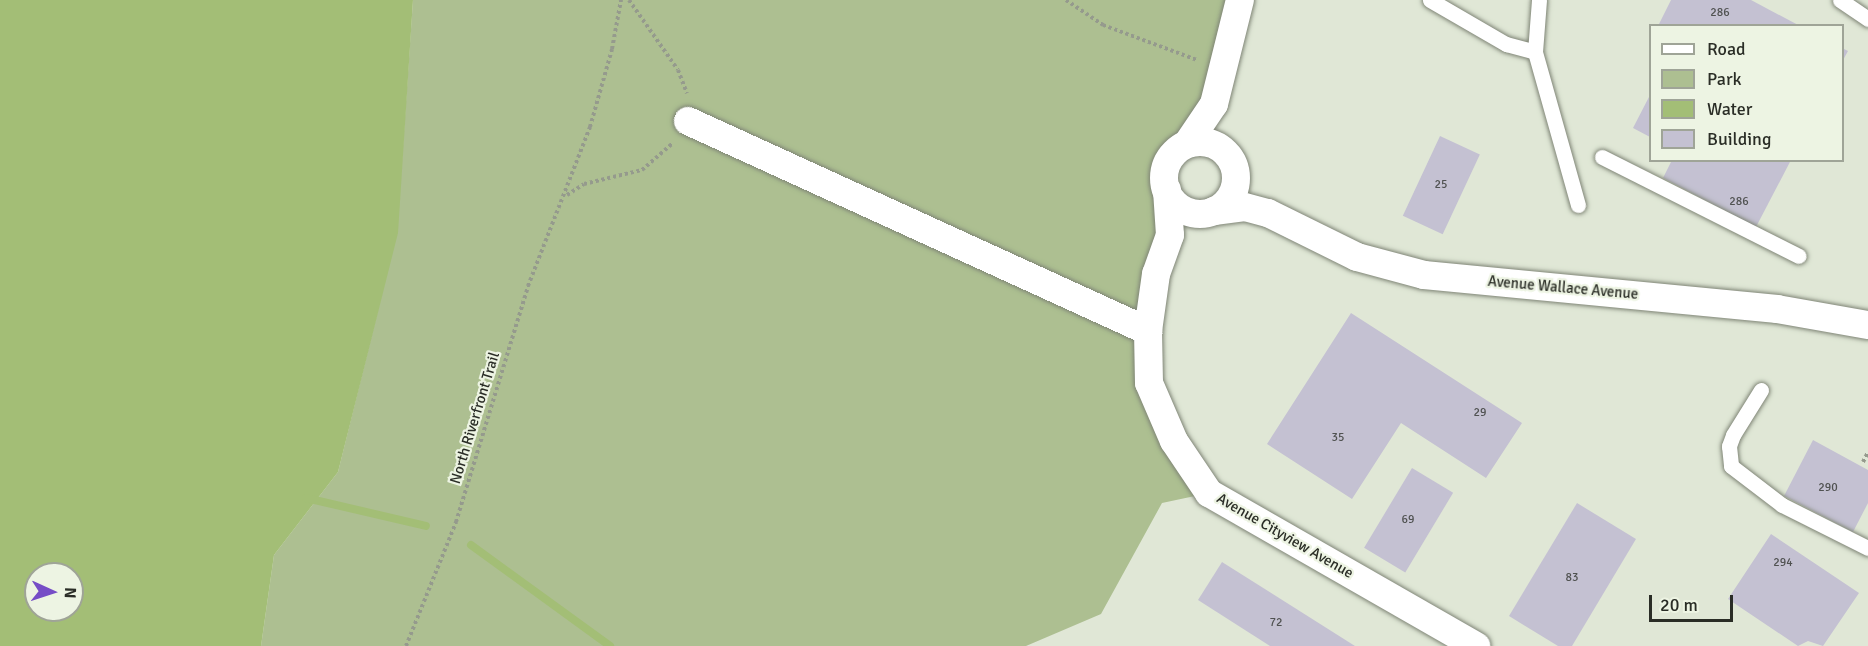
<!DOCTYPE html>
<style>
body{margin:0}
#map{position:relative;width:1868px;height:646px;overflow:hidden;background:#e0e7d6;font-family:Signika,sans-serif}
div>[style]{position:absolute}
.green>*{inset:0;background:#adbf91}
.water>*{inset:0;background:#a3be76}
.stream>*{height:8px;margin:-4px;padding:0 4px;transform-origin:4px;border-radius:4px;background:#a3be76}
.building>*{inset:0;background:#c4c1d2;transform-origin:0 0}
.path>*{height:4px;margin-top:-2px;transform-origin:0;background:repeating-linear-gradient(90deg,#959a8d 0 3px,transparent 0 6px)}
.roads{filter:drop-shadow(0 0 2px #7f8576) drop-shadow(0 0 2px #7f8576)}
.service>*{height:15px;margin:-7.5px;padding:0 7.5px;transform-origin:7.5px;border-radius:7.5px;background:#fff}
.minor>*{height:28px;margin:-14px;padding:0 14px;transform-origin:14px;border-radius:14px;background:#fff}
.minor>.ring{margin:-14px;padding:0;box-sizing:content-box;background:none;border:28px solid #fff;border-radius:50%}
span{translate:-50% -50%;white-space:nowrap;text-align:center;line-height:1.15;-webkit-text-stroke:4.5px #edf4e3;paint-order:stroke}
.number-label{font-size:12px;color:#505251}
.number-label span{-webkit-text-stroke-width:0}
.street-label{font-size:15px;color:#2a2d26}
.legend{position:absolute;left:1649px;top:24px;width:195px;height:138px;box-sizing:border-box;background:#edf4e3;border:2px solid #9fa497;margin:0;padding:8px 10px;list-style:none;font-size:18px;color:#2a2d26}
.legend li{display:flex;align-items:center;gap:12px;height:30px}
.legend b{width:30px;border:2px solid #9fa497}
.north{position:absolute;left:24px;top:562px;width:60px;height:60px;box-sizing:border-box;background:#edf4e3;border:2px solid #9fa497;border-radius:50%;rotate:93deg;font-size:16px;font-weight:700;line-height:24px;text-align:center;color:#2a2d26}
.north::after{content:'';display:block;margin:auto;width:21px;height:27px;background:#764dc6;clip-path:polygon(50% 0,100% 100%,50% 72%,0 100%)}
.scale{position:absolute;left:1649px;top:595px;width:84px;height:27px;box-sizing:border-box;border:3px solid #2a2d26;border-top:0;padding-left:8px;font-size:18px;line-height:21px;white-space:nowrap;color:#2a2d26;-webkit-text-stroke:4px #edf4e3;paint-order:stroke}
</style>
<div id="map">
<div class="green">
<div style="clip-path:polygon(413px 0,1240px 0,1214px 104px,1166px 168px,1149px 383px,1209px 493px,1162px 503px,1101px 614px,1026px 646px,261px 646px,274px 555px,338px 472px,397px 233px)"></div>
</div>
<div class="water">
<div style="clip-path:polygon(evenodd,0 0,413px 0,398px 233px,338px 472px,274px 555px,261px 646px,0 646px,0 0,36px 574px,72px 574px,72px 610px,36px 610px,36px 574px)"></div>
</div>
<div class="stream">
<div style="left:306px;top:498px;width:123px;rotate:13.1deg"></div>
<div style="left:471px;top:545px;width:172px;rotate:36deg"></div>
</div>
<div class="building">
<div style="clip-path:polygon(1671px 0,1751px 0,1800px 26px,1658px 26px)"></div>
<div style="clip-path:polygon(1842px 48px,1848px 51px,1842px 62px)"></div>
<div style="clip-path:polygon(1650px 95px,1650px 137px,1633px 128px)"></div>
<div style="left:1440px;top:136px;width:44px;height:88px;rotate:25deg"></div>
<div style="clip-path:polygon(1672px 160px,1791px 160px,1756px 227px,1663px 178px)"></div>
<div style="clip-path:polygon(1351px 313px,1522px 423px,1486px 478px,1401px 423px,1352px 499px,1267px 444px)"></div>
<div style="clip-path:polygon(1813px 440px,1868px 470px,1868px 503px,1853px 532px,1784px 496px)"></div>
<div style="left:1412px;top:468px;width:48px;height:93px;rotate:31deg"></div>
<div style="clip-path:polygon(1577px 503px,1636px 539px,1572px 646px,1558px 646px,1509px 616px)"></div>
<div style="clip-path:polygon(1771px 534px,1859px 593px,1823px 646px,1808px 641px,1798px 646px,1728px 599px)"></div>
<div style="clip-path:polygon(1222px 562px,1355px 646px,1270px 646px,1198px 600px)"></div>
</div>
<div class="path">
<div style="left:629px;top:0;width:85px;rotate:55deg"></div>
<div style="left:678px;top:70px;width:25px;rotate:69deg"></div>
<div style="left:1066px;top:0;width:45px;rotate:34deg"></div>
<div style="left:1103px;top:25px;width:100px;rotate:20.4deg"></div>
<div style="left:567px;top:195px;width:20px;rotate:-33deg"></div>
<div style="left:584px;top:184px;width:60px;rotate:-13.6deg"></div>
<div style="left:642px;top:170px;width:41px;rotate:-41.1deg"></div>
<div style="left:1863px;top:462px;width:11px;rotate:-63deg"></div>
<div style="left:406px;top:646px;width:134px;rotate:-68deg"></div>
<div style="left:456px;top:522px;width:247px;rotate:-73deg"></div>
<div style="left:528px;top:286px;width:171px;rotate:-68.7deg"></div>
<div style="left:590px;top:127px;width:81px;rotate:-74.2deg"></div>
<div style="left:612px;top:49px;width:50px;rotate:-79.6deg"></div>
</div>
<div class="roads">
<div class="service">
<div style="left:1430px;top:0;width:88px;rotate:30.1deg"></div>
<div style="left:1506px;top:44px;width:30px;rotate:15deg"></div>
<div style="left:1539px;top:0;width:52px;rotate:94.4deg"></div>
<div style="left:1535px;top:52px;width:159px;rotate:74.3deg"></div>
<div style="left:1840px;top:0;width:34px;rotate:34deg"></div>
<div style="left:1602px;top:157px;width:220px;rotate:26.7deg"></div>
<div style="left:1761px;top:390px;width:53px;rotate:121.9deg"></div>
<div style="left:1733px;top:435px;width:12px;rotate:110deg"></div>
<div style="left:1729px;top:446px;width:20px;rotate:84deg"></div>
<div style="left:1731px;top:466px;width:64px;rotate:37.4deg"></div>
<div style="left:1782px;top:505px;width:96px;rotate:26.6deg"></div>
</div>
<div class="minor">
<div style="left:688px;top:121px;width:506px;rotate:24.54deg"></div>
<div class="ring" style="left:1164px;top:142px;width:44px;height:44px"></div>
<div style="left:1187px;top:144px;width:48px;rotate:-56deg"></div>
<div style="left:1214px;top:104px;width:107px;rotate:-76deg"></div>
<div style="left:1167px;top:190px;width:45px;rotate:86.2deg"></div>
<div style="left:1170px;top:235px;width:41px;rotate:109.7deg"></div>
<div style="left:1156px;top:274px;width:58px;rotate:98deg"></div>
<div style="left:1148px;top:331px;width:52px;rotate:88.9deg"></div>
<div style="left:1149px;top:383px;width:63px;rotate:66.7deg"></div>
<div style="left:1174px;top:441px;width:63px;rotate:56.1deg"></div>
<div style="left:1209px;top:493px;width:308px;rotate:29.8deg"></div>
<div style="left:1214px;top:211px;width:31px;rotate:-7deg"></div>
<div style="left:1245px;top:207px;width:24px;rotate:15deg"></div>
<div style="left:1268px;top:213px;width:99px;rotate:26.3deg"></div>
<div style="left:1357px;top:257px;width:69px;rotate:15deg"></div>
<div style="left:1424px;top:275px;width:355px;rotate:5.5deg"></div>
<div style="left:1777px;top:309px;width:92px;rotate:10deg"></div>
</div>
</div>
<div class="number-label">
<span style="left:1720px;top:13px">286</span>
<span style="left:1441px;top:185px">25</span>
<span style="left:1739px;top:202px">286</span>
<span style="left:1480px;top:413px">29</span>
<span style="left:1338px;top:438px">35</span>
<span style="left:1828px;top:488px">290</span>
<span style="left:1408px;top:520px">69</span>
<span style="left:1783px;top:563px">294</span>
<span style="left:1572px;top:578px">83</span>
<span style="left:1276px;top:623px">72</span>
</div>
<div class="street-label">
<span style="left:1563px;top:288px;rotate:5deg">Avenue Wallace Avenue</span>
<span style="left:475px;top:418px;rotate:-73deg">North Riverfront Trail</span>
<span style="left:1285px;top:536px;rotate:30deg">Avenue Cityview Avenue</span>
</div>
<ul class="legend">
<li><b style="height:8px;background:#fff"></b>Road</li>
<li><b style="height:16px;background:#adbf91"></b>Park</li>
<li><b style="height:16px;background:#a3be76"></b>Water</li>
<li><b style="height:16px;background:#c4c1d2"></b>Building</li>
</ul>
<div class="north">N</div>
<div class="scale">20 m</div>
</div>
